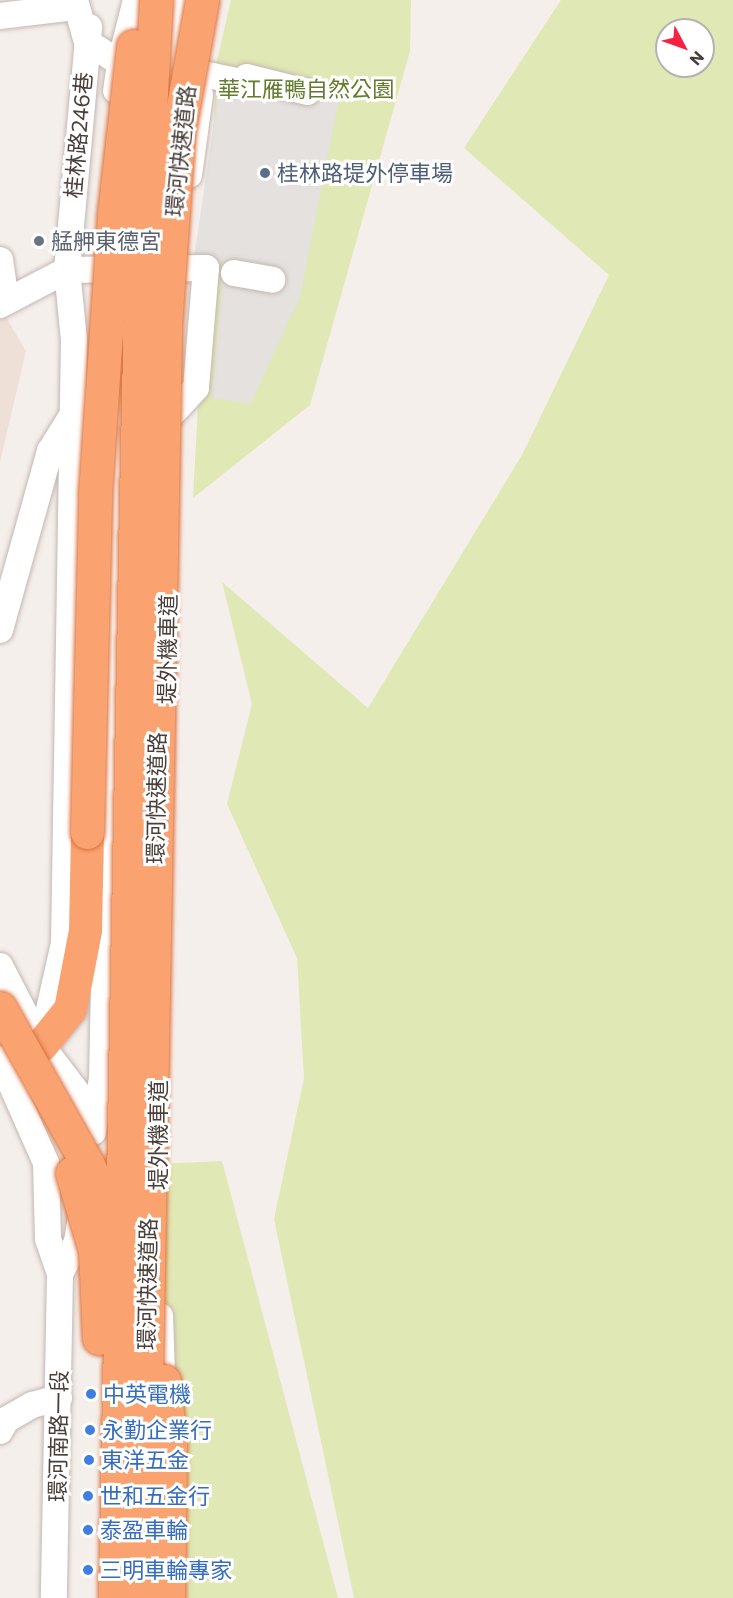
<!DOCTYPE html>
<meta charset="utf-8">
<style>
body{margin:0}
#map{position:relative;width:733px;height:1598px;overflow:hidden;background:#f5efeb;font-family:Commissioner,"Noto Sans TC",sans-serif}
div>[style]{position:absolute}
.education>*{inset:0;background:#eee0d6}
.green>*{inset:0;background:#e0e8b5}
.parking>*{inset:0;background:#e4e1df}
.roads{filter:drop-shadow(0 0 2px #c4b7b1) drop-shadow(0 0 2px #c4b7b1)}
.minor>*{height:26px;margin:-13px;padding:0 13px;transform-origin:13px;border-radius:13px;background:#fff}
.highway>*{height:33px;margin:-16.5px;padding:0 16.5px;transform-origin:16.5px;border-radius:16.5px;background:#faa371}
.bridges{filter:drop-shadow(0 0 2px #da7340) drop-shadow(0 0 2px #da7340)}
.highway-bridge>*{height:33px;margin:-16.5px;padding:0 16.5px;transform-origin:16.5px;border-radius:16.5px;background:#faa371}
.dots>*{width:16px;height:16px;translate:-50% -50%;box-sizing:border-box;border:3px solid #fff;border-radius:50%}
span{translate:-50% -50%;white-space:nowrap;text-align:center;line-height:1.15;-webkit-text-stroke:6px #fff;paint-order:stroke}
.park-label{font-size:22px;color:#627b2c}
.street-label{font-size:22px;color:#493e39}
.service-label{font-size:22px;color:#4e5e75}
.left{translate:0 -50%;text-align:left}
.worship-label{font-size:22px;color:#5b616d}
.shop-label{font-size:22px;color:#366cbe}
.north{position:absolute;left:655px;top:18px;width:60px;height:60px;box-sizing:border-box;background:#fff;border:2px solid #b6b2b0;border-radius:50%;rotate:131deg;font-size:16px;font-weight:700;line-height:24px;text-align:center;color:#493e39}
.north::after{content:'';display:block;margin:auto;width:21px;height:27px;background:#f52242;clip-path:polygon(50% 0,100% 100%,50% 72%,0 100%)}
</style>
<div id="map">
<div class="education">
<div style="clip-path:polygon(6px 317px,26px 351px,0 462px,0 320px)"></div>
</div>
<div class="green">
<div style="clip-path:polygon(231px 0,411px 0,410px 51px,310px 405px,193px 498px,217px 61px)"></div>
<div style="clip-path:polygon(evenodd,561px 0,733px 0,733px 1598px,354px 1598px,274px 1219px,304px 1078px,297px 958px,227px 804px,252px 704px,222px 582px,368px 708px,522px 455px,609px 275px,464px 148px,561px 0,667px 30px,703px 30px,703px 66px,667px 66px,667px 30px)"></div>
<div style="clip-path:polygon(222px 1161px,338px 1598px,169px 1598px,157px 1164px)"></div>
</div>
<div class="parking">
<div style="clip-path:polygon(222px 67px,341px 88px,300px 297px,250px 404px,212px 398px,224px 262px,194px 258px)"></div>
</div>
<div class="roads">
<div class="minor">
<div style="left:75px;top:0;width:44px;rotate:74.1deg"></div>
<div style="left:87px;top:42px;width:39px;rotate:32deg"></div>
<div style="left:120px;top:63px;width:28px;rotate:98deg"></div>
<div style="left:0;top:16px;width:77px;rotate:-6.8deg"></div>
<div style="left:120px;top:63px;width:65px;rotate:-75.7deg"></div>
<div style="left:203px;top:74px;width:44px;rotate:11.8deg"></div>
<div style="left:246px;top:83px;width:6px;rotate:-81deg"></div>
<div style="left:247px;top:77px;width:62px;rotate:14deg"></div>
<div style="left:163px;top:114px;width:115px;rotate:-81.5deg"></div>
<div style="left:189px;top:175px;width:81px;rotate:-82.2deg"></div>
<div style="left:0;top:260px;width:41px;rotate:81.7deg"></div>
<div style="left:234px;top:273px;width:39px;rotate:10deg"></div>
<div style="left:0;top:305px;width:76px;rotate:-27.6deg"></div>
<div style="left:67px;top:270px;width:139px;rotate:-0.8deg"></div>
<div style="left:206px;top:268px;width:120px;rotate:94.8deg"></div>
<div style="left:196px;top:388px;width:35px;rotate:133deg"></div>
<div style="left:0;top:630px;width:186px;rotate:-74.4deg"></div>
<div style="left:50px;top:451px;width:39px;rotate:-58deg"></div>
<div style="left:0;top:966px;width:89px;rotate:62.6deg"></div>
<div style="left:41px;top:1045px;width:58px;rotate:52.7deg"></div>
<div style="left:76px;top:1091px;width:44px;rotate:67.5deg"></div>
<div style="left:0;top:1059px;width:114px;rotate:66.1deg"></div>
<div style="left:46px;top:1163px;width:76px;rotate:88.5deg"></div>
<div style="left:48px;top:1239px;width:37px;rotate:71deg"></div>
<div style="left:60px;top:1274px;width:324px;rotate:91.1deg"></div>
<div style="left:0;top:1078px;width:53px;rotate:-38.8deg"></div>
<div style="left:41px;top:1045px;width:105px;rotate:-77.3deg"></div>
<div style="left:64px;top:943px;width:603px;rotate:-89.05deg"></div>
<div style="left:74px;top:340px;width:70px;rotate:-95.7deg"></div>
<div style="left:67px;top:270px;width:244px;rotate:-84.8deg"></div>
<div style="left:93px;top:1132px;width:55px;rotate:-80.5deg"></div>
<div style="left:102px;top:1078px;width:691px;rotate:-88.76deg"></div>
<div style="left:60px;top:1274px;width:36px;rotate:-62deg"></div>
<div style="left:77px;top:1242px;width:32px;rotate:-81deg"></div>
<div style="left:160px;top:1316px;width:84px;rotate:88deg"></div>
<div style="left:0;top:1431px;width:13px;rotate:-61deg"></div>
<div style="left:6px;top:1420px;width:30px;rotate:-30deg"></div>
<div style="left:32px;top:1405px;width:28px;rotate:-15deg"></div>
</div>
<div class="highway">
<div style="left:41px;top:1045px;width:46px;rotate:-51.1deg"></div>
<div style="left:70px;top:1009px;width:80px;rotate:-79.2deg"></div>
<div style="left:85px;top:930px;width:98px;rotate:-88.8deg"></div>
</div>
</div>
<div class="bridges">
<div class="highway-bridge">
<div style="left:87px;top:832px;width:338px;rotate:-88.6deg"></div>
<div style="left:95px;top:494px;width:281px;rotate:-86.1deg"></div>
<div style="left:114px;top:214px;width:169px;rotate:-83.5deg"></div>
<div style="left:0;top:1008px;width:180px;rotate:60.7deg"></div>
<div style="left:88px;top:1165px;width:73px;rotate:65.9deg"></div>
<div style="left:72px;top:1173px;width:80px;rotate:73.4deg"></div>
<div style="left:95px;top:1250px;width:88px;rotate:87.4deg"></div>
<div style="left:164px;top:1381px;width:64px;rotate:84.6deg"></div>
<div style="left:170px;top:1445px;width:153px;rotate:90.7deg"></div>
<div style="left:115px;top:1598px;width:1302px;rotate:-88.9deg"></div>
<div style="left:140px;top:296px;width:296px;rotate:-86.9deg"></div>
<div style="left:142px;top:1598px;width:1271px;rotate:-88.96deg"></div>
<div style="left:165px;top:327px;width:193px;rotate:-86.1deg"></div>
<div style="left:178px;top:134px;width:136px;rotate:-79.8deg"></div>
</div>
</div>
<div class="dots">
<div style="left:265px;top:173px;background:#5c6f8a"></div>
<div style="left:39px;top:241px;background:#6b7280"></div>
<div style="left:91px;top:1394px;background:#3f7fe0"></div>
<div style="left:90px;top:1430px;background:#3f7fe0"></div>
<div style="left:89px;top:1460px;background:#3f7fe0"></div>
<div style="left:88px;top:1496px;background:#3f7fe0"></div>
<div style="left:88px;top:1530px;background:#3f7fe0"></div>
<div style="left:88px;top:1570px;background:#3f7fe0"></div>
</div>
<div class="park-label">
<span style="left:306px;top:89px">華江雁鴨自然公園</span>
</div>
<div class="street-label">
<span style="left:78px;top:135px;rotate:-85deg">桂林路246巷</span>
<span style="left:180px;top:151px;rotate:-84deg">環河快速道路</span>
<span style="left:167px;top:649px;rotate:-89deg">堤外機車道</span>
<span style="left:156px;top:798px;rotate:-89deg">環河快速道路</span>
<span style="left:158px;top:1135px;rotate:-90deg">堤外機車道</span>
<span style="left:147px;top:1284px;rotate:-89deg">環河快速道路</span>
<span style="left:58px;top:1436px;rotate:-89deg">環河南路一段</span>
</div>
<div class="service-label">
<span class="left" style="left:277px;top:173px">桂林路堤外停車場</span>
</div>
<div class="worship-label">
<span class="left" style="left:51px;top:241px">艋舺東德宮</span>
</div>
<div class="shop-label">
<span class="left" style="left:103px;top:1394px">中英電機</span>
<span class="left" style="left:102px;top:1430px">永勤企業行</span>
<span class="left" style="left:101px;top:1460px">東洋五金</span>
<span class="left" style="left:100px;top:1496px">世和五金行</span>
<span class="left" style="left:100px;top:1530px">泰盈車輪</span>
<span class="left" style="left:100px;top:1570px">三明車輪專家</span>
</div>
<div class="north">N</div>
</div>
